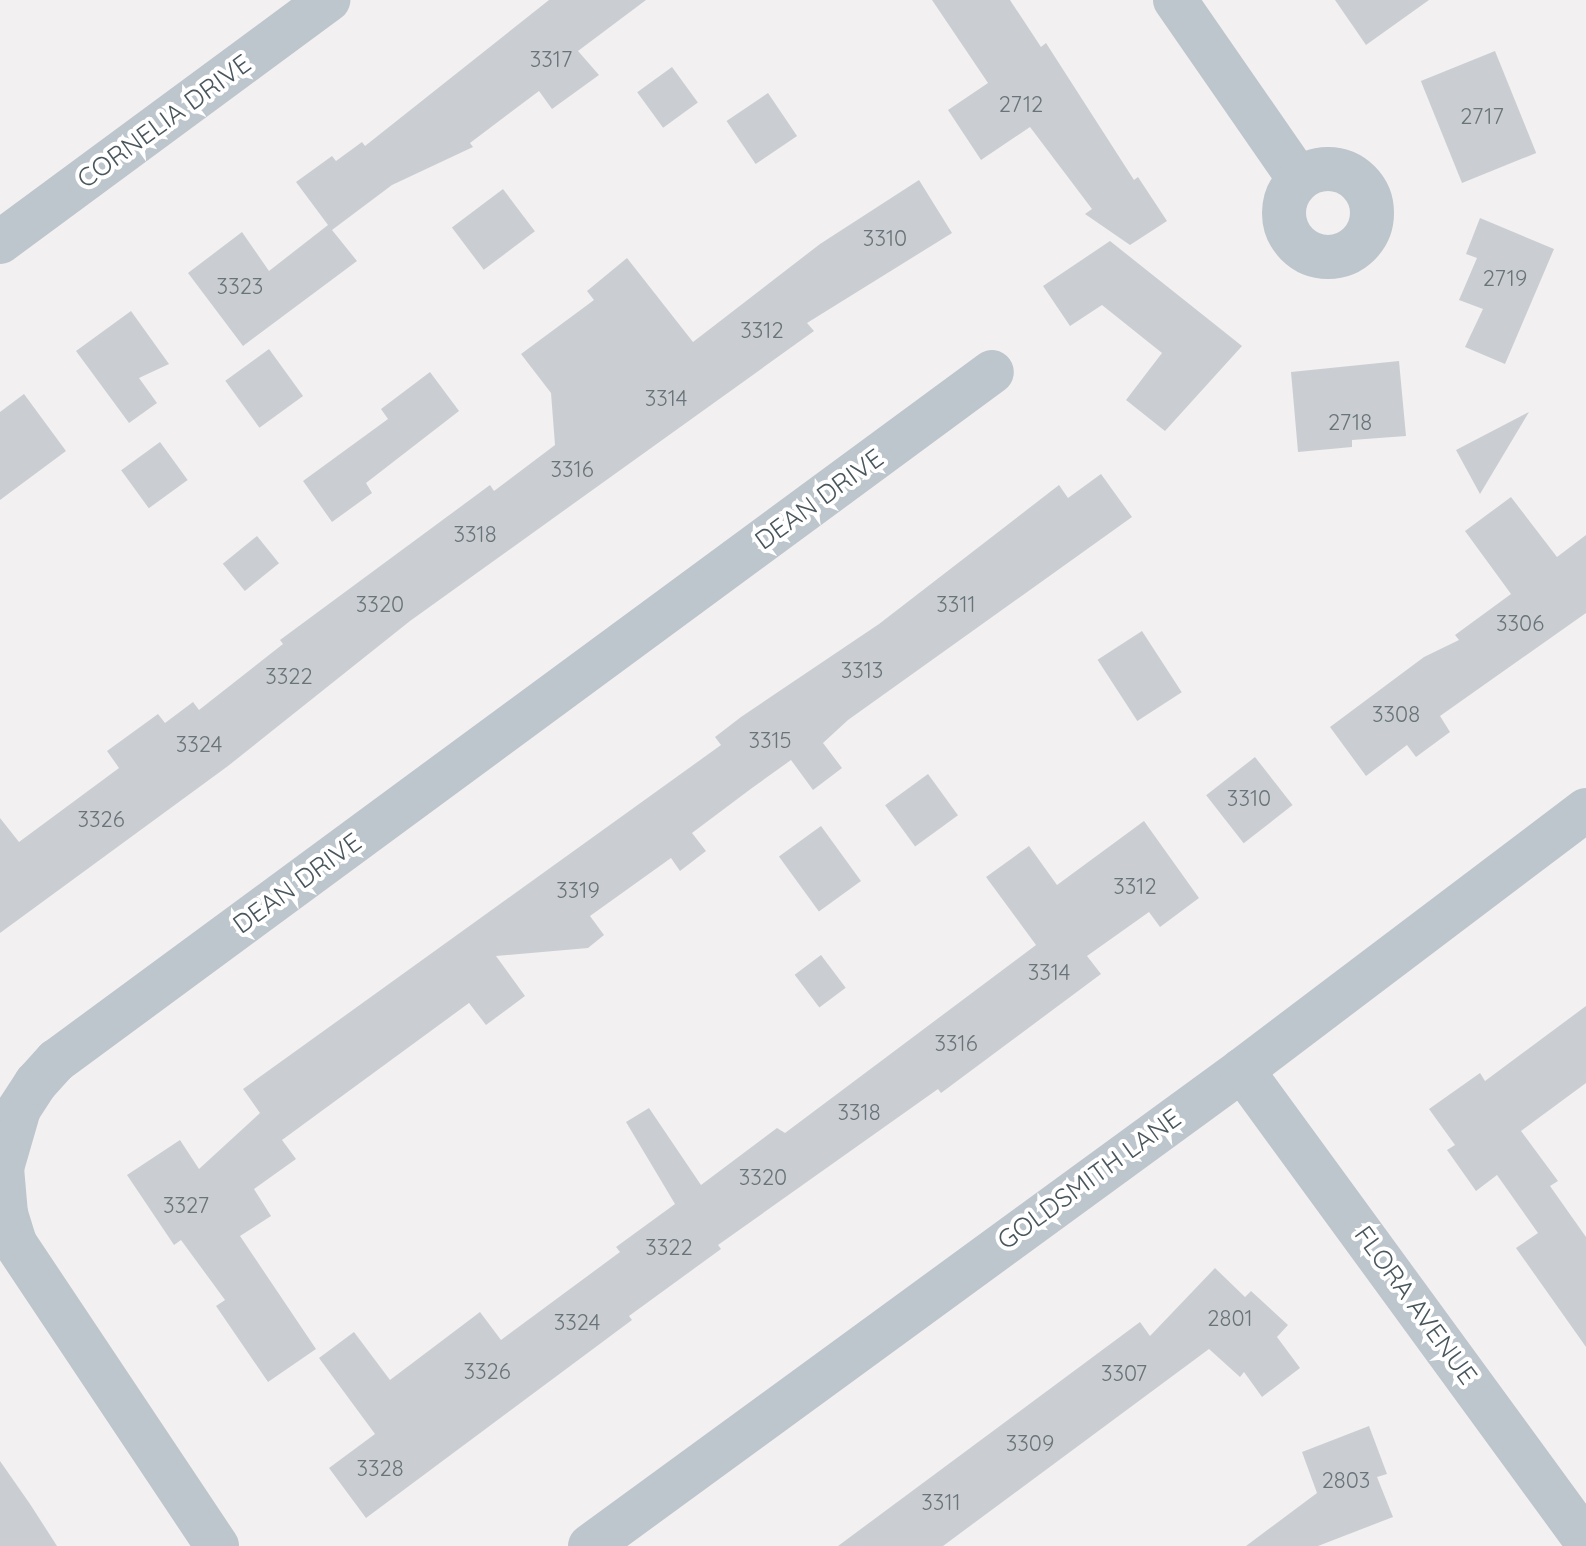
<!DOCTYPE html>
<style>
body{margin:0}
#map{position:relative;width:1586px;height:1546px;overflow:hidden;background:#f2f0f0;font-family:Quicksand,sans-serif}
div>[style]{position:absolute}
.building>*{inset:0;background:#caced2;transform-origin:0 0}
.minor>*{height:44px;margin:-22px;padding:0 22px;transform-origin:22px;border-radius:22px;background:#bcc6cc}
.minor>.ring{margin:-22px;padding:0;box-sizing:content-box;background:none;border:44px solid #bcc6cc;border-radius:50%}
span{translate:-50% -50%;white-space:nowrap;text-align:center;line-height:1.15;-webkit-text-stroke:8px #fff;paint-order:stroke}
.number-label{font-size:22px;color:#69747a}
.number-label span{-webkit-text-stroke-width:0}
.street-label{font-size:26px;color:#49565c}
</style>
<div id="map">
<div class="building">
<div style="clip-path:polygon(549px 0,646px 0,578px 51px,599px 75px,552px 109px,539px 91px,470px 143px,473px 147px,392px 185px,332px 230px,357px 261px,243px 346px,188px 273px,242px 232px,269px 271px,328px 225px,296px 182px,332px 156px,336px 161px,362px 142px,365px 146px)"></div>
<div style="clip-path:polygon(932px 0,1010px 0,1041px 47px,1046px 43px,1134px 180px,1138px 177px,1167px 221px,1130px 245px,1085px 214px,1092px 209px,1030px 127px,981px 160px,948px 110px,988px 83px)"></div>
<div style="clip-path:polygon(1335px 0,1429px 0,1366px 45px)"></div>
<div style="left:1495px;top:51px;width:110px;height:80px;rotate:68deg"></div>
<div style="left:672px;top:67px;width:44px;height:43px;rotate:54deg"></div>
<div style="left:768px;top:93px;width:52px;height:50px;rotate:56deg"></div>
<div style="clip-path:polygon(919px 180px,952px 233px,807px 323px,814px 331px,410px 621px,228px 766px,0 933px,0 818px,19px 842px,119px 768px,107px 751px,158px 714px,165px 723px,193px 702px,199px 710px,283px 644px,280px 640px,490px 485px,494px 491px,555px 445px,551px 393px,521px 354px,594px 300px,587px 291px,627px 258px,693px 342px,820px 244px)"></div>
<div style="left:503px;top:189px;width:53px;height:64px;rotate:53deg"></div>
<div style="clip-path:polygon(1480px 218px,1554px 249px,1505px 364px,1465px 347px,1483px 309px,1459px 300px,1477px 258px,1466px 254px)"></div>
<div style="clip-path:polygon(1110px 241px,1242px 346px,1165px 431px,1126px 400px,1162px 353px,1102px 305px,1070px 326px,1043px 286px)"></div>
<div style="clip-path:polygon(131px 311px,169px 364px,139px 378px,157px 403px,129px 423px,76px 351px)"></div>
<div style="left:269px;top:349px;width:58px;height:54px;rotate:54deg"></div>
<div style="clip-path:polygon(1399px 361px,1406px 436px,1352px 440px,1352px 447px,1298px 452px,1291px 372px)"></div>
<div style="clip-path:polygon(430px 372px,459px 411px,366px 483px,372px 493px,332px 522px,303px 481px,388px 419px,381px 409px)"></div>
<div style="clip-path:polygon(24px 394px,66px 451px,0 500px,0 412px)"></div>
<div style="clip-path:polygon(1529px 412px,1480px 494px,1456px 450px)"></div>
<div style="left:160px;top:442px;width:47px;height:48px;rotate:54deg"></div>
<div style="clip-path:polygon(1101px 474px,1132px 517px,848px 720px,823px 743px,842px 768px,813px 790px,791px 760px,752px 788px,692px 833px,706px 851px,680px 871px,671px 858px,590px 916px,604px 935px,588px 948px,496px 956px,525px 996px,486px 1025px,469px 1003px,282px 1140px,296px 1159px,254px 1189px,271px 1216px,240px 1236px,316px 1349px,268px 1382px,216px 1306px,225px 1300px,181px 1240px,174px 1245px,127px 1175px,180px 1140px,199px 1169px,260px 1113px,243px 1089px,721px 745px,715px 737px,741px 717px,879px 624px,1059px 485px,1068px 498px)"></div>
<div style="clip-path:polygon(1511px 497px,1557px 557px,1586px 535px,1586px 613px,1440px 716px,1450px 732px,1416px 757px,1407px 745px,1366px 776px,1330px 727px,1424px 657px,1459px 640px,1455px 635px,1511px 594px,1465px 531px)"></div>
<div style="left:257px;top:536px;width:35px;height:44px;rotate:51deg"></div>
<div style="left:1142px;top:631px;width:73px;height:53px;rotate:57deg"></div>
<div style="left:1255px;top:757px;width:61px;height:62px;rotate:52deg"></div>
<div style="left:928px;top:774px;width:51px;height:53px;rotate:54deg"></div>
<div style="clip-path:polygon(1144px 821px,1199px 898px,1160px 927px,1149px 912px,1087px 956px,1101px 974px,941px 1093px,938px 1089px,718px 1245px,721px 1249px,629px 1316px,632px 1320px,366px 1518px,329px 1468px,375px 1434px,319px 1358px,354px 1332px,390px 1380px,480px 1312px,501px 1340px,620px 1252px,616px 1247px,675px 1204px,626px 1122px,649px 1108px,701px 1185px,777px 1128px,785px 1133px,1036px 945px,986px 877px,1029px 846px,1057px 885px)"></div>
<div style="left:821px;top:826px;width:68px;height:52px;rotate:54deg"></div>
<div style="left:821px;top:955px;width:41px;height:33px;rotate:53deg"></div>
<div style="clip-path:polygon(1586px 1006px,1586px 1083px,1521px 1131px,1558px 1181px,1550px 1186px,1586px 1237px,1586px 1347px,1516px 1248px,1538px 1233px,1497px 1175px,1476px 1191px,1447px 1150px,1455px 1145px,1429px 1109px,1480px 1073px,1485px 1081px)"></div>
<div style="clip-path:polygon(1215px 1268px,1245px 1297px,1251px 1291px,1288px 1325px,1277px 1337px,1300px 1368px,1262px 1397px,1244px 1372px,1240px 1377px,1209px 1349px,943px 1546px,838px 1546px,1140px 1322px,1150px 1336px)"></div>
<div style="clip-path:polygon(1369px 1426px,1387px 1474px,1377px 1477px,1393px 1517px,1318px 1546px,1246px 1546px,1317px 1493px,1302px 1452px)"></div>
<div style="clip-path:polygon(0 1461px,30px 1504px,57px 1546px,0 1546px)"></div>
</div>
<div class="minor">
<div style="left:1175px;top:0;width:218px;rotate:55.3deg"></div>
<div class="ring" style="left:1284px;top:169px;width:44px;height:44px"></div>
<div style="left:0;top:242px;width:408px;rotate:-36.4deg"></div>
<div style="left:1242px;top:1070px;width:583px;rotate:53.86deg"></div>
<div style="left:217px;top:1546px;width:364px;rotate:-123.7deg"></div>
<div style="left:15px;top:1243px;width:30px;rotate:-107deg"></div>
<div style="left:6px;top:1214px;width:46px;rotate:-95deg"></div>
<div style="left:2px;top:1168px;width:61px;rotate:-73.9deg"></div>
<div style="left:19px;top:1109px;width:31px;rotate:-57deg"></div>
<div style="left:36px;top:1083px;width:30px;rotate:-48deg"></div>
<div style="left:56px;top:1061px;width:1162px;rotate:-36.36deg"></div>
<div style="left:590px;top:1546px;width:807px;rotate:-36.13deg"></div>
<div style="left:1242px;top:1070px;width:431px;rotate:-37.1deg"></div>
</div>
<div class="number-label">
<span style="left:551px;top:60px">3317</span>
<span style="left:1021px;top:105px">2712</span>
<span style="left:1482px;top:117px">2717</span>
<span style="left:885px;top:239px">3310</span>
<span style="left:1505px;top:279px">2719</span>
<span style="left:240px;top:287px">3323</span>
<span style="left:762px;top:331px">3312</span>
<span style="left:666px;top:399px">3314</span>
<span style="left:1350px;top:423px">2718</span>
<span style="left:572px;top:470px">3316</span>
<span style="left:475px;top:535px">3318</span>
<span style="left:380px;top:605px">3320</span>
<span style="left:956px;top:605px">3311</span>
<span style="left:1520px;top:624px">3306</span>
<span style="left:862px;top:671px">3313</span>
<span style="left:289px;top:677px">3322</span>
<span style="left:1396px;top:715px">3308</span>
<span style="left:770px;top:741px">3315</span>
<span style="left:199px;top:745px">3324</span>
<span style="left:1249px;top:799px">3310</span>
<span style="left:101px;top:820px">3326</span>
<span style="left:1135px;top:887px">3312</span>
<span style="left:578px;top:891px">3319</span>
<span style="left:1049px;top:973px">3314</span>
<span style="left:956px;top:1044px">3316</span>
<span style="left:859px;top:1113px">3318</span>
<span style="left:763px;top:1178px">3320</span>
<span style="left:186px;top:1206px">3327</span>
<span style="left:669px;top:1248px">3322</span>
<span style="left:1230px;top:1319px">2801</span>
<span style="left:577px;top:1323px">3324</span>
<span style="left:487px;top:1372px">3326</span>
<span style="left:1124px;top:1374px">3307</span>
<span style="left:1030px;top:1444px">3309</span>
<span style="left:380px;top:1469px">3328</span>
<span style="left:1346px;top:1481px">2803</span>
<span style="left:941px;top:1503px">3311</span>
</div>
<div class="street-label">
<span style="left:164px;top:121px;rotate:-36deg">CORNELIA DRIVE</span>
<span style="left:819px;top:499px;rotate:-36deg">DEAN DRIVE</span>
<span style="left:297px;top:883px;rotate:-36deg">DEAN DRIVE</span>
<span style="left:1089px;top:1179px;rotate:-36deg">GOLDSMITH LANE</span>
<span style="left:1416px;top:1305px;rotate:54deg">FLORA AVENUE</span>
</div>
</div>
